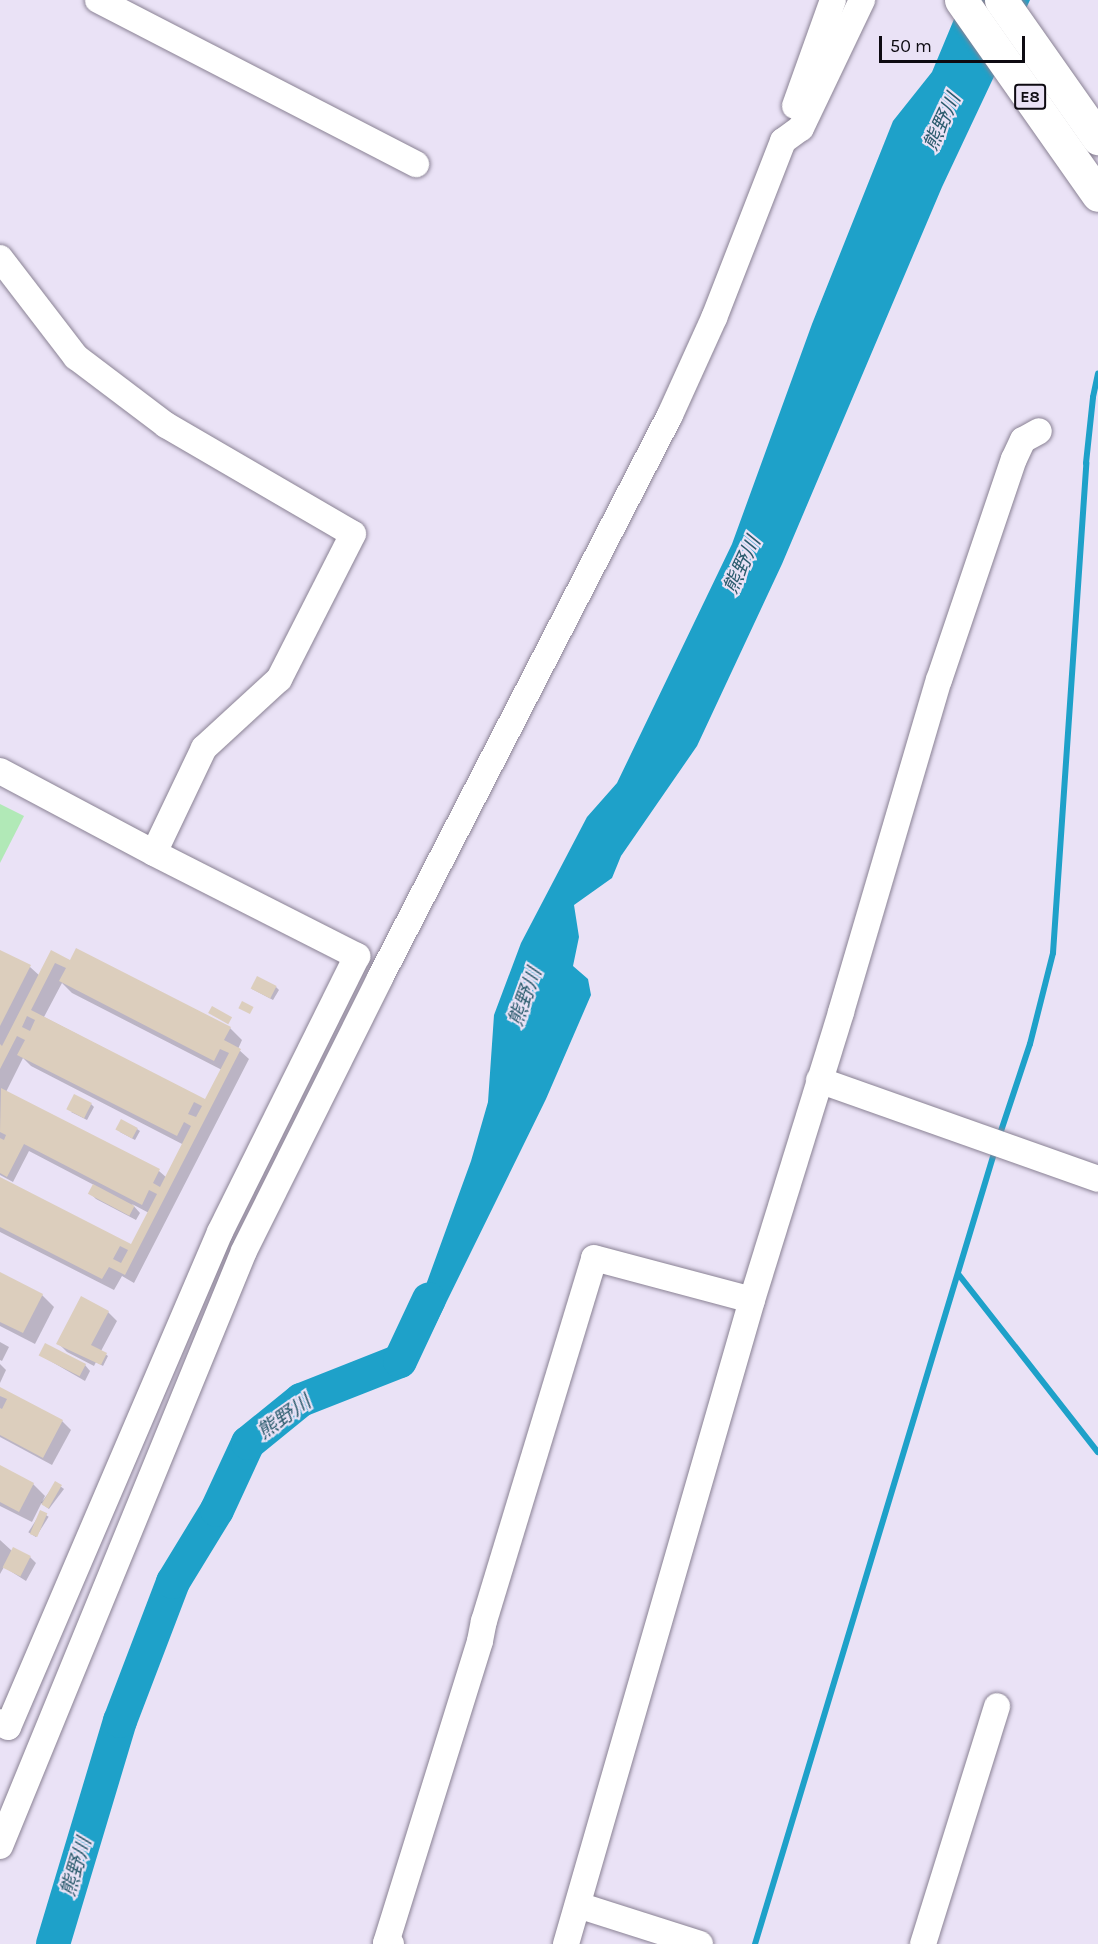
<!DOCTYPE html>
<meta charset="utf-8">
<style>
body{margin:0}
#map{position:relative;width:1098px;height:1944px;overflow:hidden;background:#eae2f6;font-family:Karla,"Noto Sans JP",sans-serif}
div>[style]{position:absolute}
.green>*{inset:0;background:#b1e9b7}
.water>*{inset:0;background:#1ea1c9}
.shadow>*{inset:0;background:#0003;transform-origin:0 0}
.stream>*{height:6px;margin:-3px;padding:0 3px;transform-origin:3px;border-radius:3px;background:#1ea1c9}
.river>*{height:34px;margin:-17px;padding:0 17px;transform-origin:17px;border-radius:17px;background:#1ea1c9}
.building>*{inset:0;background:#dccebd;transform-origin:0 0}
.roads{filter:drop-shadow(0 0 2px #8a8294) drop-shadow(0 0 2px #8a8294)}
.minor>*{height:26px;margin:-13px;padding:0 13px;transform-origin:13px;border-radius:13px;background:#fff}
.highway>*{height:33px;margin:-16.5px;padding:0 16.5px;transform-origin:16.5px;border-radius:16.5px;background:#fff}
span{translate:-50% -50%;white-space:nowrap;text-align:center;line-height:1.15;-webkit-text-stroke:4.5px #eae2f6;paint-order:stroke}
.shield-label span{padding:2px 4px;background:#eae2f6;border:2px solid;border-radius:4px;-webkit-text-stroke-width:0}
.shield-label{font-size:16px;color:#0e0b12;font-weight:700}
.water-label{font-size:20px;color:#2b5b6d;font-style:italic}
.scale{position:absolute;left:879px;top:36px;width:146px;height:27px;box-sizing:border-box;border:3px solid #0e0b12;border-top:0;padding-left:8px;font-size:18px;line-height:21px;white-space:nowrap;color:#0e0b12;-webkit-text-stroke:4px #eae2f6;paint-order:stroke}
</style>
<div id="map">
<div class="green">
<div style="clip-path:polygon(0 804px,24px 816px,0 863px)"></div>
</div>
<div class="water">
<div style="clip-path:polygon(962px 0,1030px 0,942px 187px,782px 564px,697px 746px,621px 856px,612px 878px,574px 905px,579px 937px,573px 966px,588px 979px,591px 995px,546px 1099px,420px 1356px,407px 1337px,471px 1161px,488px 1102px,494px 1015px,521px 943px,587px 817px,617px 783px,732px 544px,812px 324px,893px 121px,932px 72px)"></div>
</div>
<div class="shadow">
<div style="clip-path:polygon(evenodd,0 951px,30px 967px,40px 976px,52px 953px,230px 1028px,242px 1040px,238px 1049px,249px 1059px,134px 1283px,122px 1276px,114px 1290px,0 1232px,0 1178px,132px 1246px,149px 1213px,132px 1204px,140px 1213px,136px 1220px,96px 1199px,90px 1193px,94px 1185px,29px 1151px,13px 1182px,0 1175px,0 951px,62px 983px,72px 993px,222px 1070px,206px 1101px,44px 1017px,62px 983px,0 951px,23px 1058px,31px 1066px,184px 1145px,167px 1178px,159px 1171px,6px 1092px,23px 1058px)"></div>
<div style="clip-path:polygon(276px 987px,279px 990px,273px 1000px,252px 989px)"></div>
<div style="clip-path:polygon(91px 1104px,94px 1107px,87px 1120px,71px 1112px)"></div>
<div style="clip-path:polygon(137px 1129px,140px 1131px,135px 1140px,120px 1132px)"></div>
<div style="clip-path:polygon(0 1274px,42px 1295px,54px 1307px,35px 1344px,0 1326px)"></div>
<div style="clip-path:polygon(108px 1312px,117px 1321px,101px 1351px,108px 1356px,103px 1366px,96px 1362px,94px 1366px,67px 1352px,58px 1343px)"></div>
<div style="clip-path:polygon(0 1342px,9px 1347px,2px 1361px,0 1360px)"></div>
<div style="clip-path:polygon(40px 1355px,85px 1365px,90px 1371px,85px 1381px)"></div>
<div style="clip-path:polygon(0 1364px,6px 1370px,0 1383px)"></div>
<div style="clip-path:polygon(0 1389px,62px 1421px,71px 1430px,52px 1465px,0 1437px)"></div>
<div style="clip-path:polygon(0 1469px,33px 1484px,45px 1496px,32px 1522px,0 1506px)"></div>
<div style="left:56px;top:1483px;width:10px;height:25px;rotate:37deg"></div>
<div style="left:41px;top:1512px;width:9px;height:24px;rotate:32deg"></div>
<div style="clip-path:polygon(0 1540px,12px 1551px,30px 1557px,36px 1563px,26px 1581px,4px 1567px,0 1574px)"></div>
</div>
<div class="stream">
<div style="left:999px;top:1137px;width:98px;rotate:-71.6deg"></div>
<div style="left:1030px;top:1044px;width:94px;rotate:-75.8deg"></div>
<div style="left:1053px;top:953px;width:491px;rotate:-86.1deg"></div>
<div style="left:1086px;top:463px;width:66px;rotate:-83.9deg"></div>
<div style="left:1093px;top:397px;width:24px;rotate:-78deg"></div>
<div style="left:959px;top:1275px;width:225px;rotate:51.9deg"></div>
<div style="left:755px;top:1944px;width:829px;rotate:-73.18deg"></div>
</div>
<div class="river">
<div style="left:53px;top:1944px;width:233px;rotate:-73.3deg"></div>
<div style="left:120px;top:1721px;width:149px;rotate:-69.1deg"></div>
<div style="left:173px;top:1582px;width:84px;rotate:-58.6deg"></div>
<div style="left:217px;top:1510px;width:74px;rotate:-65.2deg"></div>
<div style="left:248px;top:1443px;width:68px;rotate:-39.1deg"></div>
<div style="left:301px;top:1400px;width:106px;rotate:-21.5deg"></div>
<div style="left:400px;top:1361px;width:68px;rotate:-64.9deg"></div>
</div>
<div class="building">
<div style="clip-path:polygon(evenodd,76px 948px,231px 1027px,224px 1040px,241px 1049px,125px 1275px,109px 1267px,102px 1279px,0 1227px,0 1177px,131px 1244px,157px 1194px,149px 1190px,142px 1205px,24px 1144px,7px 1177px,0 1173px,0 1138px,4px 1140px,6px 1135px,0 1132px,1px 1088px,160px 1169px,153px 1183px,160px 1187px,191px 1126px,184px 1122px,177px 1136px,17px 1055px,25px 1040px,17px 1036px,0 1069px,0 1044px,2px 1046px,51px 950px,70px 960px,76px 948px,55px 963px,66px 968px,59px 981px,214px 1061px,220px 1049px,229px 1053px,205px 1099px,31px 1010px,55px 963px,76px 948px,27px 1016px,35px 1020px,30px 1031px,22px 1027px,27px 1016px,76px 948px,194px 1102px,202px 1106px,196px 1117px,188px 1114px,194px 1102px,76px 948px,120px 1246px,128px 1250px,121px 1263px,113px 1259px,120px 1246px)"></div>
<div style="clip-path:polygon(0 950px,31px 965px,0 1026px)"></div>
<div style="left:257px;top:976px;width:22px;height:14px;rotate:27deg"></div>
<div style="left:242px;top:1001px;width:13px;height:8px;rotate:27deg"></div>
<div style="left:212px;top:1006px;width:23px;height:8px;rotate:29deg"></div>
<div style="left:74px;top:1094px;width:20px;height:17px;rotate:27deg"></div>
<div style="left:121px;top:1119px;width:19px;height:12px;rotate:28deg"></div>
<div style="left:93px;top:1184px;width:47px;height:11px;rotate:28deg"></div>
<div style="clip-path:polygon(0 1272px,43px 1294px,23px 1333px,0 1322px)"></div>
<div style="clip-path:polygon(81px 1296px,109px 1311px,91px 1345px,107px 1353px,101px 1365px,56px 1344px)"></div>
<div style="left:45px;top:1343px;width:46px;height:14px;rotate:27deg"></div>
<div style="clip-path:polygon(0 1387px,63px 1420px,43px 1458px,0 1435px,0 1408px,2px 1409px,7px 1399px,0 1396px)"></div>
<div style="clip-path:polygon(0 1465px,34px 1483px,19px 1512px,0 1502px)"></div>
<div style="left:55px;top:1481px;width:8px;height:27px;rotate:30deg"></div>
<div style="left:40px;top:1510px;width:8px;height:26px;rotate:23deg"></div>
<div style="left:13px;top:1547px;width:20px;height:23px;rotate:27deg"></div>
</div>
<div class="roads">
<div class="minor">
<div style="left:98px;top:0;width:358px;rotate:27.3deg"></div>
<div style="left:795px;top:106px;width:113px;rotate:-70.3deg"></div>
<div style="left:0;top:258px;width:125px;rotate:52.5deg"></div>
<div style="left:76px;top:357px;width:113px;rotate:37.1deg"></div>
<div style="left:166px;top:425px;width:216px;rotate:30.2deg"></div>
<div style="left:353px;top:534px;width:163px;rotate:117deg"></div>
<div style="left:279px;top:679px;width:102px;rotate:137.4deg"></div>
<div style="left:204px;top:748px;width:116px;rotate:115.5deg"></div>
<div style="left:0;top:771px;width:174px;rotate:28deg"></div>
<div style="left:154px;top:853px;width:228px;rotate:26.9deg"></div>
<div style="left:357px;top:956px;width:308px;rotate:116.4deg"></div>
<div style="left:220px;top:1232px;width:538px;rotate:113.18deg"></div>
<div style="left:8px;top:1727px;width:9px;rotate:-148deg"></div>
<div style="left:819px;top:1080px;width:296px;rotate:19.5deg"></div>
<div style="left:0;top:1846px;width:643px;rotate:-67.7deg"></div>
<div style="left:244px;top:1251px;width:305px;rotate:-63.5deg"></div>
<div style="left:380px;top:978px;width:633px;rotate:-62.75deg"></div>
<div style="left:670px;top:415px;width:107px;rotate:-65.6deg"></div>
<div style="left:714px;top:318px;width:190px;rotate:-68.7deg"></div>
<div style="left:783px;top:141px;width:22px;rotate:-36deg"></div>
<div style="left:801px;top:128px;width:142px;rotate:-64.5deg"></div>
<div style="left:578px;top:1905px;width:128px;rotate:17.7deg"></div>
<div style="left:391px;top:1944px;width:5px;rotate:-169deg"></div>
<div style="left:386px;top:1943px;width:316px;rotate:-72.7deg"></div>
<div style="left:480px;top:1641px;width:20px;rotate:-79deg"></div>
<div style="left:484px;top:1621px;width:379px;rotate:-73.1deg"></div>
<div style="left:594px;top:1258px;width:163px;rotate:14.9deg"></div>
<div style="left:566px;top:1944px;width:670px;rotate:-73.89deg"></div>
<div style="left:752px;top:1300px;width:301px;rotate:-72.8deg"></div>
<div style="left:841px;top:1012px;width:346px;rotate:-73.6deg"></div>
<div style="left:939px;top:680px;width:233px;rotate:-71.3deg"></div>
<div style="left:1014px;top:459px;width:21px;rotate:-65deg"></div>
<div style="left:1023px;top:440px;width:18px;rotate:-29deg"></div>
<div style="left:923px;top:1944px;width:249px;rotate:-72.7deg"></div>
</div>
<div class="highway">
<div style="left:961px;top:0;width:238px;rotate:54.9deg"></div>
<div style="left:1001px;top:0;width:169px;rotate:54.9deg"></div>
</div>
</div>
<div class="shield-label">
<span style="left:1030px;top:97px">E8</span>
</div>
<div class="water-label">
<span style="left:942px;top:122px;rotate:-65deg">熊野川</span>
<span style="left:742px;top:565px;rotate:-65deg">熊野川</span>
<span style="left:525px;top:997px;rotate:-70deg">熊野川</span>
<span style="left:284px;top:1417px;rotate:-35deg">熊野川</span>
<span style="left:76px;top:1867px;rotate:-73deg">熊野川</span>
</div>
<div class="scale">50 m</div>
</div>
